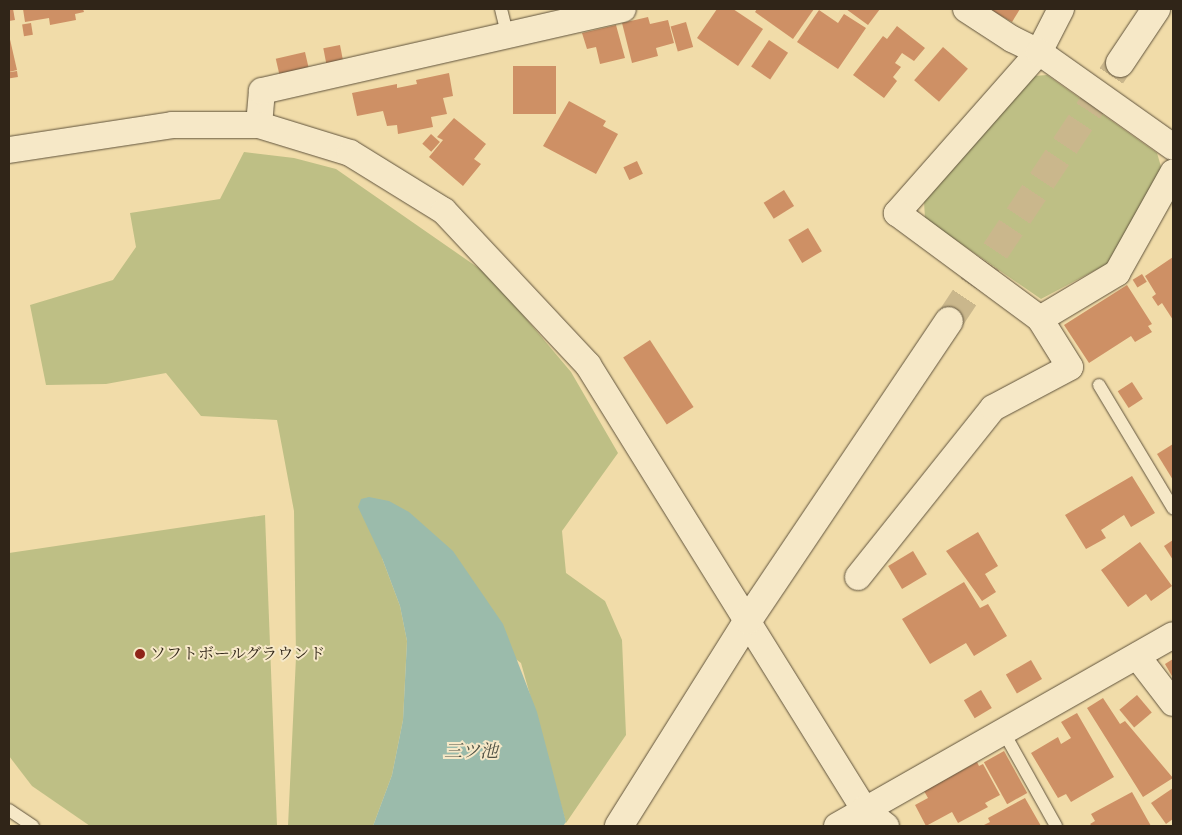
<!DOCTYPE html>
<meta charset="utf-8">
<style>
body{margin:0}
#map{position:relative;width:1182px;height:835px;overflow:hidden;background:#f1dca9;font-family:"IM FELL French Canon","Noto Serif JP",serif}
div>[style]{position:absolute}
.green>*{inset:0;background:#bebf85}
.water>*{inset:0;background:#9bbbab}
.building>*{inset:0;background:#ce9065;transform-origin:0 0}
.secondary-tunnel>*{height:28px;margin-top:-14px;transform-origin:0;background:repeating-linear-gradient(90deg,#cab78c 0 28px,transparent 0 42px)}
.roads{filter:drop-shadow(0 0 1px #60533c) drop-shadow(0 0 1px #60533c)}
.lane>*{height:12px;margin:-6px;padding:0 6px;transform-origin:6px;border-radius:6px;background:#f6e8c7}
.street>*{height:26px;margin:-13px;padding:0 13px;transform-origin:13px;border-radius:13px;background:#f6e8c7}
.secondary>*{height:28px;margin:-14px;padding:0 14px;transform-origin:14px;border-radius:14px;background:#f6e8c7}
.dots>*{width:14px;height:14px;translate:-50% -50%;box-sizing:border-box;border:2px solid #f6e8c7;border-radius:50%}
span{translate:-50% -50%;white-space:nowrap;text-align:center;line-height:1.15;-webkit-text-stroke:4px #f6e8c7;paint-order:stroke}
.poi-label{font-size:16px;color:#302518}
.left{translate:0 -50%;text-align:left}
.water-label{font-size:18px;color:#505244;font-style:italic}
.frame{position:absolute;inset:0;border:10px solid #302518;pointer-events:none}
</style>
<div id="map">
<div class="green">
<div style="clip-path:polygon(1047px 75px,1157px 153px,1162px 170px,1107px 264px,1041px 299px,925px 219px,924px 201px,1034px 76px)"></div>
<div style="clip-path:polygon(244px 152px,294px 158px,336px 169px,490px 276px,571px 372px,618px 453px,562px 531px,566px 573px,605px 601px,622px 640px,626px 735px,566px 823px,521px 663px,382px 558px,400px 606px,407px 641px,403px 720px,392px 775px,373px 826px,288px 826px,296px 657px,294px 511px,277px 420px,201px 416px,166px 373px,106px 384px,46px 385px,30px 305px,113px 280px,136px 247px,130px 213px,220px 199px)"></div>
<div style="clip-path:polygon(265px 515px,277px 826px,90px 826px,32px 786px,9px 756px,9px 553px)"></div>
</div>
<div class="water">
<div style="clip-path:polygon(369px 497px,389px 501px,409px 512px,453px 551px,503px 624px,537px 712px,566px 822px,563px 826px,373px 826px,392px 775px,403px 720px,407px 641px,400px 606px,382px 558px,358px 507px,361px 499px)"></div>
</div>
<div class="building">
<div style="clip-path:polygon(9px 9px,13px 9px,15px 20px,9px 21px)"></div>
<div style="clip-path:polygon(23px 9px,83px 9px,84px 12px,75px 14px,76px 20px,50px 25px,49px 18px,25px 22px)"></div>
<div style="clip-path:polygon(717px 9px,733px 9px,763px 29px,738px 66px,697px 38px)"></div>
<div style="clip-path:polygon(757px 9px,814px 9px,793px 39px,755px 12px)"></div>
<div style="clip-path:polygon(846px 9px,880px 9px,868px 25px)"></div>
<div style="clip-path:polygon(989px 9px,1020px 9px,1012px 22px)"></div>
<div style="clip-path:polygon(819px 10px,838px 23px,844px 14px,866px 28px,838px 69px,797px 42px)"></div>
<div style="clip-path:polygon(648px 17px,650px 24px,668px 20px,674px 43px,656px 48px,658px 56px,632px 63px,622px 23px)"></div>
<div style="left:686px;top:22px;width:26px;height:16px;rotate:74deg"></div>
<div style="left:31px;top:23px;width:12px;height:9px;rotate:81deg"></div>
<div style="clip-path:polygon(616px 25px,625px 58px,600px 64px,596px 47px,587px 49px,582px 33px)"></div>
<div style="clip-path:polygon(897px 26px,925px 48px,914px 61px,902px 53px,895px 63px,901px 67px,893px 77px,897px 81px,884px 98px,853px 75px,883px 36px,887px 39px)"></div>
<div style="clip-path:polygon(9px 35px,17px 70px,9px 72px)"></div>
<div style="left:769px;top:40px;width:23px;height:32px;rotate:34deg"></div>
<div style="left:340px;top:45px;width:21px;height:17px;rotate:79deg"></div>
<div style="left:943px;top:47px;width:33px;height:44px;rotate:41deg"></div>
<div style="left:305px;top:52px;width:23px;height:30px;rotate:77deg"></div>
<div style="left:513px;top:66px;width:43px;height:48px"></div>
<div style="left:17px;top:71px;width:6px;height:8px;rotate:81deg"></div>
<div style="clip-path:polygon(449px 73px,453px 96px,443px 98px,447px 114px,431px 117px,433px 127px,398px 134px,397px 125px,387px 126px,383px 111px,357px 116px,352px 93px,397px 84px,397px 88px,417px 84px,416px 80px)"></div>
<div style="clip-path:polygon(569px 101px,606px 121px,603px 126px,618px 134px,596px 174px,543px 146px)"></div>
<div style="clip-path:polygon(454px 118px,486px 144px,474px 159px,481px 164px,463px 186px,429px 157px,443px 140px,437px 137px)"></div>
<div style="left:431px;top:134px;width:12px;height:13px;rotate:42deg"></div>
<div style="left:637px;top:161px;width:14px;height:15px;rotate:65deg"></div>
<div style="left:784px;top:190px;width:19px;height:24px;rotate:58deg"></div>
<div style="left:808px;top:228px;width:27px;height:23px;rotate:59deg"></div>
<div style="clip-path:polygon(1173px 257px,1173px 320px,1162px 303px,1158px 306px,1152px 297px,1156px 294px,1145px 276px)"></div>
<div style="left:1142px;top:274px;width:9px;height:11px;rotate:58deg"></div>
<div style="clip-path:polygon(1127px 285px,1152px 324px,1148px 326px,1152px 332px,1135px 342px,1131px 336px,1089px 363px,1064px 325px)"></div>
<div style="left:650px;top:340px;width:80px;height:32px;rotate:57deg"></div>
<div style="left:1132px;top:382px;width:20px;height:17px;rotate:57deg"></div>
<div style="clip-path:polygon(1173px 444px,1173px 480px,1157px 454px)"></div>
<div style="clip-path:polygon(1132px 476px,1155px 513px,1131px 527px,1124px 515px,1101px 530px,1106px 538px,1086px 549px,1065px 515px)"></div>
<div style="clip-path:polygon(978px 532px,998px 566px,985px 574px,996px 592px,982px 601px,946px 551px)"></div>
<div style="clip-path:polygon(1173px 540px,1173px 560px,1164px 546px)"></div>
<div style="clip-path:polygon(1140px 542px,1172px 586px,1151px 601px,1146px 594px,1128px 607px,1101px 570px)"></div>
<div style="left:913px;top:551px;width:27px;height:29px;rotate:59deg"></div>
<div style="clip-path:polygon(964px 582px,980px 608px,988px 604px,1007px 636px,974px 656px,966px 643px,930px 664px,902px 619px)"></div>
<div style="clip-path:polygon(1173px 659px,1173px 678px,1165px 664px)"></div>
<div style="left:1031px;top:660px;width:22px;height:29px;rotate:60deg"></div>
<div style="left:981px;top:690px;width:21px;height:20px;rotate:59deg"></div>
<div style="left:1137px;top:695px;width:23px;height:23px;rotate:50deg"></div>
<div style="clip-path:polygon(1103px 698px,1120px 724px,1125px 721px,1173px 778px,1143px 797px,1087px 708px)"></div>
<div style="clip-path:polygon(1077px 713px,1114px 777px,1071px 802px,1066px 794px,1058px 798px,1031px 753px,1058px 737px,1061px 744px,1071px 738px,1061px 722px)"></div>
<div style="left:1004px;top:751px;width:48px;height:23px;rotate:61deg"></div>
<div style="clip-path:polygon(977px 762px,979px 766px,983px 764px,1000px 795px,985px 803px,988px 807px,958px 823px,952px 812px,926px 826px,915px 805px,928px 798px,924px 791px)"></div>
<div style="clip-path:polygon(1173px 788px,1173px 819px,1166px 824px,1151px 803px)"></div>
<div style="clip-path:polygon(1132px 792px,1151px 826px,1092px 826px,1090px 824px,1095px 821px,1091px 814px)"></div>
<div style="clip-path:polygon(1025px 798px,1041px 826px,982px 826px,990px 822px,988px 818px)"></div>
</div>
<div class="secondary-tunnel">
<div style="left:949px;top:321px;width:310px;rotate:-56.5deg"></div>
</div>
<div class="roads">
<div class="lane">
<div style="left:501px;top:9px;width:29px;rotate:76deg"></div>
<div style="left:1099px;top:385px;width:144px;rotate:59deg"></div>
<div style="left:1003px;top:731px;width:109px;rotate:60.8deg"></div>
<div style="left:9px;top:810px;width:29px;rotate:34deg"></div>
</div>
<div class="street">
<div style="left:966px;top:9px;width:55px;rotate:33.1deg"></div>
<div style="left:1012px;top:39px;width:30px;rotate:26deg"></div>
<div style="left:1039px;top:52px;width:215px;rotate:131.4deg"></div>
<div style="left:897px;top:213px;width:178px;rotate:36.5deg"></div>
<div style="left:1061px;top:9px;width:48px;rotate:117.1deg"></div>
<div style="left:1039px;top:52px;width:164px;rotate:35.3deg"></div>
<div style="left:259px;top:125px;width:34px;rotate:-85deg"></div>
<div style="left:262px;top:91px;width:370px;rotate:-12.8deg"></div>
<div style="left:9px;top:150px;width:165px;rotate:-8.7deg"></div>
<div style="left:172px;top:125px;width:87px"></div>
<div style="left:259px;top:125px;width:95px;rotate:17.1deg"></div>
<div style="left:350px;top:153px;width:110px;rotate:31.7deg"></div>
<div style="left:444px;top:211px;width:211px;rotate:46.9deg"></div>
<div style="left:588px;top:365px;width:523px;rotate:58.13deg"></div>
<div style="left:864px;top:809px;width:28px;rotate:38deg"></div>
<div style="left:858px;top:577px;width:216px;rotate:-51.4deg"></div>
<div style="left:993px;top:408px;width:87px;rotate:-28deg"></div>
<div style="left:1070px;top:367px;width:57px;rotate:-122deg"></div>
<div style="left:1040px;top:319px;width:90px;rotate:-30.9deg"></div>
<div style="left:1117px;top:273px;width:115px;rotate:-60.8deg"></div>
<div style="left:1137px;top:656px;width:59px;rotate:52.5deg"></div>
<div style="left:837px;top:826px;width:386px;rotate:-29.6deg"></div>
</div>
<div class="secondary">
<div style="left:1120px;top:63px;width:65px;rotate:-56.3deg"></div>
<div style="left:619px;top:826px;width:243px;rotate:-57.9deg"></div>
<div style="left:748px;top:620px;width:360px;rotate:-56.1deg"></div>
</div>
</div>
<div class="dots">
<div style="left:140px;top:654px;background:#8f2418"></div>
</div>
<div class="poi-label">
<span class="left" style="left:150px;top:654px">ソフトボールグラウンド</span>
</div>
<div class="water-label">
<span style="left:471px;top:752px">三ツ池</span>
</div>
<div class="frame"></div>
</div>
